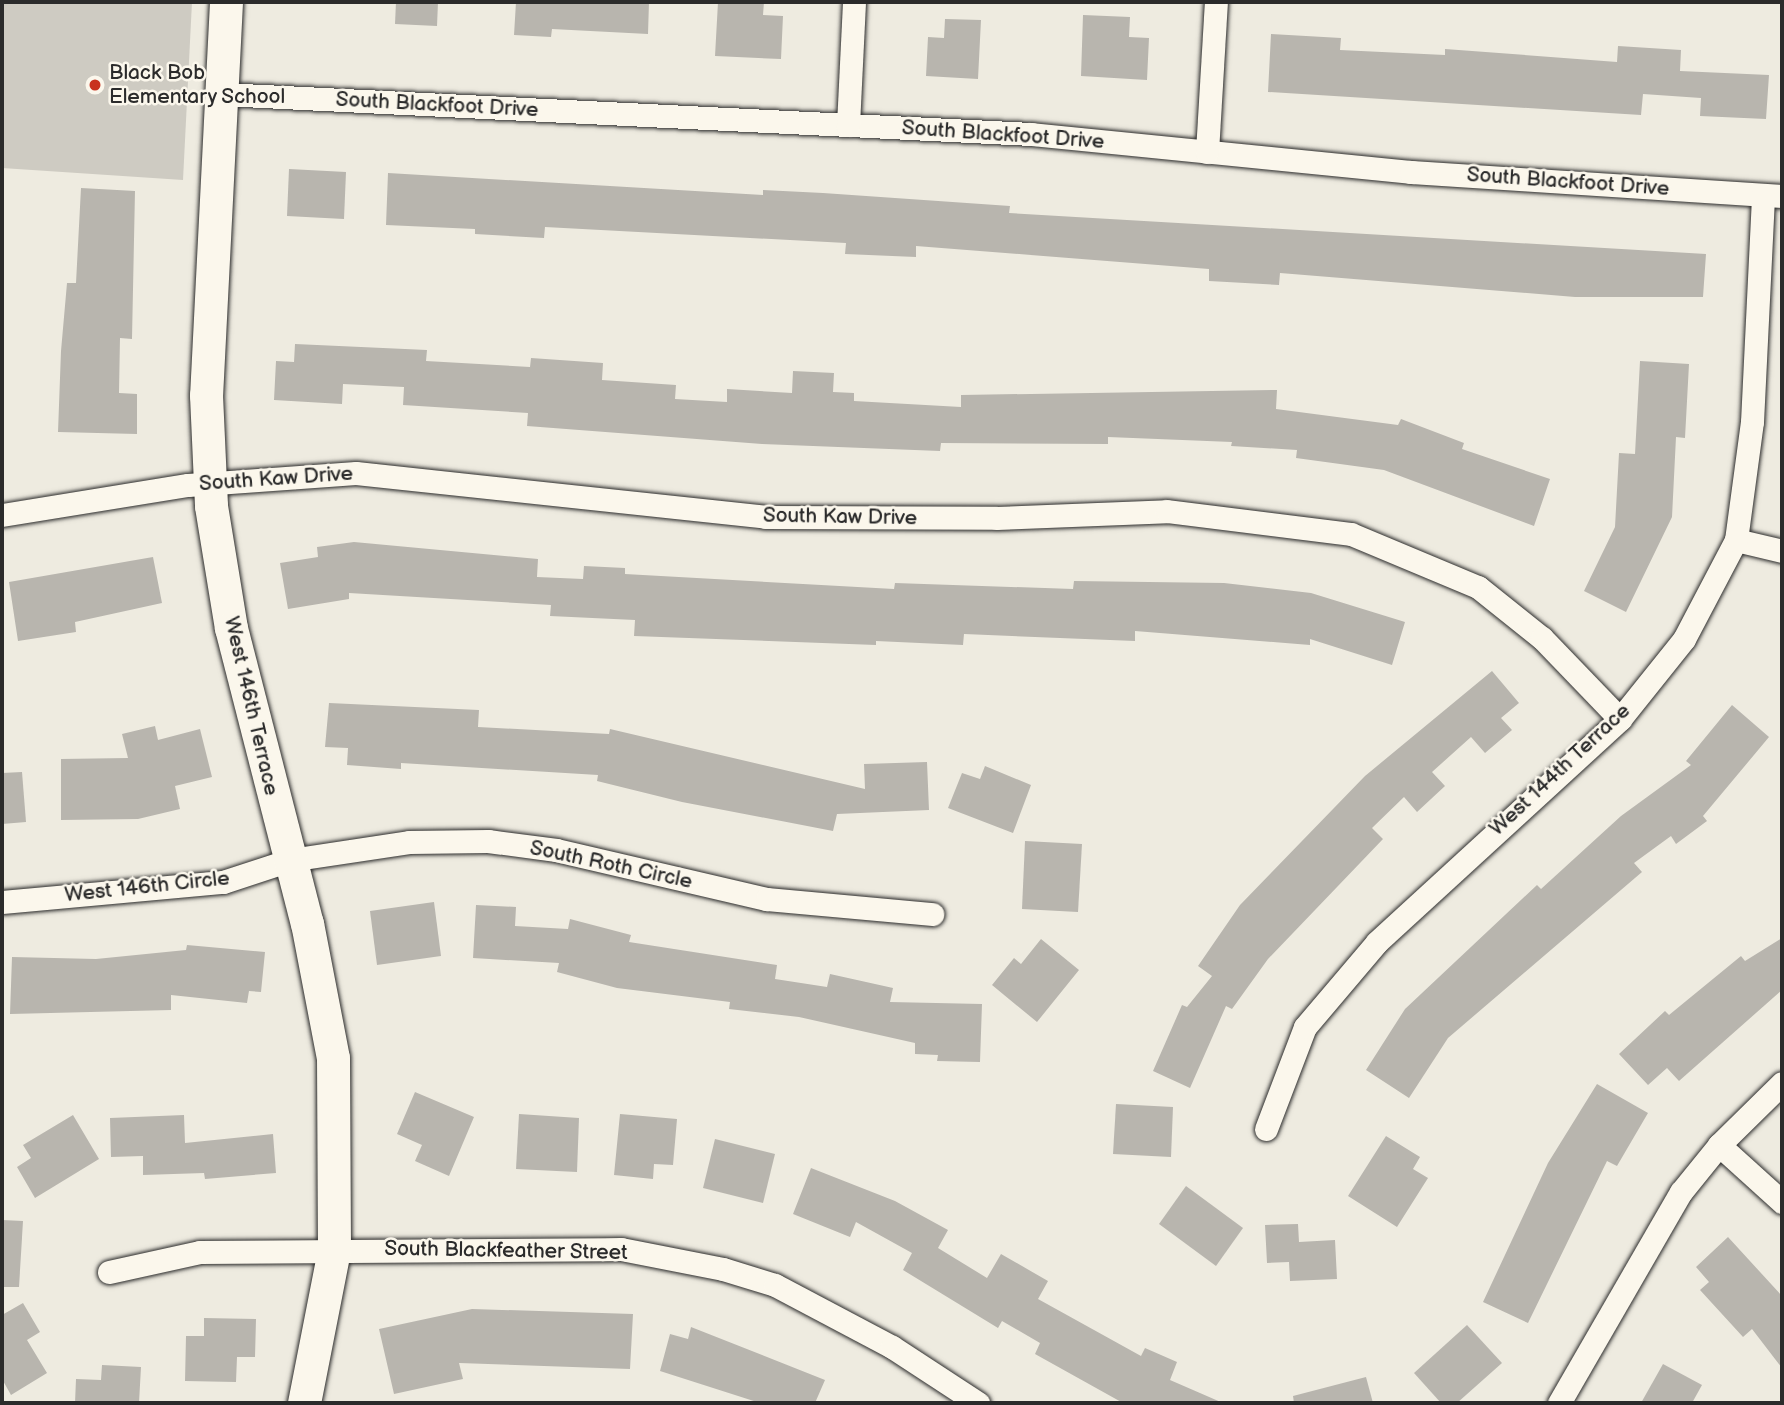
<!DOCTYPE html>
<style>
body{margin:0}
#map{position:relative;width:1784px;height:1405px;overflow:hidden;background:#eeebe0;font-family:"Balsamiq Sans",sans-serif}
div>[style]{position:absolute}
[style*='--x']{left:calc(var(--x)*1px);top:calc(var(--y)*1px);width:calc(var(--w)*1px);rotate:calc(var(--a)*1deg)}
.green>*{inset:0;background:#cecbc2}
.building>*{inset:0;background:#b8b5ae}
.roads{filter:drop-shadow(0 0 2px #2b2b2b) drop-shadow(0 0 2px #2b2b2b)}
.street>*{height:23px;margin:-11.5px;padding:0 11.5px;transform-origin:11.5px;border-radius:11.5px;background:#fbf7ec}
.secondary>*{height:33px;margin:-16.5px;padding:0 16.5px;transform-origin:16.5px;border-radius:16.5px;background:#fbf7ec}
.dots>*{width:19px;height:19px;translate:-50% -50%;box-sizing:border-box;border:4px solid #fbf7ec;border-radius:50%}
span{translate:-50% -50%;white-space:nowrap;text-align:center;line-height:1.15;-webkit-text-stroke:5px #fbf7ec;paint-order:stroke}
.poi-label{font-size:21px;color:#2b2b2b}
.left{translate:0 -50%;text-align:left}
.street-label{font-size:21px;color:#2b2b2b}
.frame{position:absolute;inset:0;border:4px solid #2b2b2b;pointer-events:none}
</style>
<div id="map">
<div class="green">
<i style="clip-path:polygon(2px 2px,192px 2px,183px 180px,2px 168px)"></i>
</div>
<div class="building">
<i style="clip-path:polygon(396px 2px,438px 2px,437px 26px,395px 24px)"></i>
<i style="clip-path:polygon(516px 2px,649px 2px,648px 34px,552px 29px,551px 37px,514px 35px)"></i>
<i style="clip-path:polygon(718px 2px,764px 2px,763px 15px,783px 16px,781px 59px,715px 56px)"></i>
<i style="clip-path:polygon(1083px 15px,1130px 17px,1129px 37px,1149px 38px,1147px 80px,1081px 76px)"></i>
<i style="clip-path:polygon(945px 19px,981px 20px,978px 79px,926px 76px,928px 37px,944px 38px)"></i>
<i style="clip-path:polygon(1271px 34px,1341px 38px,1340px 50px,1445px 55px,1445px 49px,1617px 62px,1618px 46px,1681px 50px,1680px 71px,1769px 75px,1766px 119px,1700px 116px,1701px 98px,1643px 94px,1641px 115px,1268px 92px)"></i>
<i style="clip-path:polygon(289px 169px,346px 172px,344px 219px,287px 216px)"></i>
<i style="clip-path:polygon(388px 173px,763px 195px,763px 190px,823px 193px,1010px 206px,1009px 213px,1706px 254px,1703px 297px,1575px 297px,1280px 273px,1279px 285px,1209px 281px,1209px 269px,916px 246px,916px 257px,845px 254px,846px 243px,545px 227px,544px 238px,475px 234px,475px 229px,386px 225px)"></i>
<i style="clip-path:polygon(81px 188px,135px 191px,132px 339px,120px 338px,119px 393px,137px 394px,137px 434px,58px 432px,61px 351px,67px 283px,76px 283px)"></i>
<i style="clip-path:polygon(295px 344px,427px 350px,426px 361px,530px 367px,531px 358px,603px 363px,602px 380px,676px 385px,675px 399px,727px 402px,727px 389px,792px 393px,793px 371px,834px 373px,833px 392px,854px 393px,854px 401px,961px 407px,961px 395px,1277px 390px,1276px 409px,1398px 425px,1401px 419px,1464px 443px,1462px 449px,1550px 479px,1534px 526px,1384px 470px,1296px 458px,1297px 450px,1231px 446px,1232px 442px,1108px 437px,1108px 444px,941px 443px,940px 451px,762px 444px,527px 426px,528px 413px,403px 405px,404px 387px,343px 384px,342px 404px,274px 400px,276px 361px,294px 362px)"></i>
<i style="clip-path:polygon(1640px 361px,1689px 364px,1685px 438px,1676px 437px,1672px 517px,1626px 612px,1584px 591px,1615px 527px,1619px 453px,1635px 454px)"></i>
<i style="clip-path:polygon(354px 542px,538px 559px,537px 577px,583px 579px,584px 566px,625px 568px,625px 574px,894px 589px,895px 583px,1073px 589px,1074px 581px,1224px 583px,1311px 593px,1405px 622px,1392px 665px,1310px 639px,1310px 645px,1135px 631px,1135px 641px,964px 634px,963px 645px,876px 641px,876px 645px,634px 636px,635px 620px,550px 616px,551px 605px,349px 593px,349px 599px,288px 609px,280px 563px,318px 557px,317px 547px)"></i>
<i style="clip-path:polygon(153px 557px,162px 603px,75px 622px,76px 632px,18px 641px,9px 582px)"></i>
<i style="clip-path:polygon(1492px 671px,1519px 703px,1501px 718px,1512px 730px,1485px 753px,1471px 737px,1432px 772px,1445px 786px,1417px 812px,1404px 797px,1372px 828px,1383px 839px,1268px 959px,1232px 1009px,1226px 1006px,1190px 1088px,1153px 1071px,1182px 1005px,1187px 1007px,1212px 976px,1198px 966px,1240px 905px,1365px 776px)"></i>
<i style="clip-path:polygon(329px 703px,479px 710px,478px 727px,609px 734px,610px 729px,865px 789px,864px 764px,927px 762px,929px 810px,837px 814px,833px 831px,682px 802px,597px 781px,598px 775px,401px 763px,401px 769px,347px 765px,348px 748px,325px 747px)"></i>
<i style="clip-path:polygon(1732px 705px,1769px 737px,1703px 816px,1707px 821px,1676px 844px,1671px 836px,1634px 863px,1642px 872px,1448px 1038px,1409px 1098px,1366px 1070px,1405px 1009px,1537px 885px,1541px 889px,1621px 816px,1691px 765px,1686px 761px)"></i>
<i style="clip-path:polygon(155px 726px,158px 740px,200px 729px,212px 777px,175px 786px,180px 809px,138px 819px,61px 820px,61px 759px,128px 758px,122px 734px)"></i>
<i style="clip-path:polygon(985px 766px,1031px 785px,1013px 833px,948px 808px,962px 773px,980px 779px)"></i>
<i style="clip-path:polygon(22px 772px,26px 822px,2px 824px,2px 773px)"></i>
<i style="clip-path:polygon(1025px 841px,1082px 844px,1078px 912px,1022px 909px)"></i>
<i style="clip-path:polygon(434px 902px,441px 956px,377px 965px,370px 911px)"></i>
<i style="clip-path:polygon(476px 905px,516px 907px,515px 926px,568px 929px,570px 919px,631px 935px,629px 942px,777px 965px,775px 979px,827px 987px,830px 974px,893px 988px,890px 1002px,982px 1004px,980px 1062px,937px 1061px,938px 1055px,915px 1054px,915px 1043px,799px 1017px,729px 1009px,730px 1002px,617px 988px,557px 972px,559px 963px,473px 958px)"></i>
<i style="clip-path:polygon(1782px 938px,1782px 990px,1679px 1081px,1667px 1068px,1648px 1085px,1619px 1054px,1665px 1011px,1669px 1015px,1741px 956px,1745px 961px)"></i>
<i style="clip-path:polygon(1041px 939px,1079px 970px,1037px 1022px,992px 985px,1014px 958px,1021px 964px)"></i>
<i style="clip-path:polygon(187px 945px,265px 952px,261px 992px,249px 991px,247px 1003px,171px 995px,171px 1010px,10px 1014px,12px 957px,96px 959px,186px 950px)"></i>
<i style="clip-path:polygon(1597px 1084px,1648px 1113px,1617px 1166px,1607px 1161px,1528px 1323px,1483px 1302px,1548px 1163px)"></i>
<i style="clip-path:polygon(415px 1092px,474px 1117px,449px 1176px,415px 1161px,422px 1145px,397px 1134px)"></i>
<i style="clip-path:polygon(1116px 1104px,1173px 1107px,1171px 1157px,1113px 1154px)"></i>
<i style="clip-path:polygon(519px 1114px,579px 1118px,577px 1172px,516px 1169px)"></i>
<i style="clip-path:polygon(620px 1114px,677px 1119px,673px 1165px,654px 1164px,653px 1179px,614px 1175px)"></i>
<i style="clip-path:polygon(73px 1115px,99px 1159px,35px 1198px,17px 1167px,31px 1158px,23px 1145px)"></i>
<i style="clip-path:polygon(184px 1115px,185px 1143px,273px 1134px,276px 1173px,205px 1179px,204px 1173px,143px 1175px,143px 1156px,111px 1157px,110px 1118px)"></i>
<i style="clip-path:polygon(1386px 1136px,1420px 1157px,1413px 1169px,1428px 1178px,1397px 1227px,1348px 1196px)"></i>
<i style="clip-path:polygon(715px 1139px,775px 1154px,763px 1203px,703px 1188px)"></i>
<i style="clip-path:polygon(811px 1168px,895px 1201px,948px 1230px,938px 1248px,987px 1278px,1001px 1254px,1048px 1281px,1038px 1299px,1141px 1356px,1145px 1348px,1177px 1362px,1170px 1380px,1223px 1403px,1123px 1403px,1035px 1354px,1040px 1343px,1002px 1321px,998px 1328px,903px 1270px,912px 1253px,856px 1222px,850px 1237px,793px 1214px)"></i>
<i style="clip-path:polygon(1186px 1186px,1243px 1228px,1216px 1266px,1159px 1224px)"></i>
<i style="clip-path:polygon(2px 1220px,23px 1221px,19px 1287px,2px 1287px)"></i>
<i style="clip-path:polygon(1298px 1224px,1299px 1242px,1335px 1240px,1337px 1279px,1290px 1281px,1289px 1262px,1267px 1263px,1265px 1225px)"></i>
<i style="clip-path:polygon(1728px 1237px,1782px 1296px,1782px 1368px,1752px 1329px,1743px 1337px,1700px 1290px,1709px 1282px,1696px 1267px)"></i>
<i style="clip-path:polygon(23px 1303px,40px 1332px,27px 1340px,47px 1373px,11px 1395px,2px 1379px,2px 1315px)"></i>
<i style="clip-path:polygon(472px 1309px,633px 1314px,630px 1369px,459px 1363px,463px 1379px,394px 1394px,379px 1329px)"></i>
<i style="clip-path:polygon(204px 1318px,256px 1319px,255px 1357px,237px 1357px,236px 1382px,185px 1381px,186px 1336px,204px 1336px)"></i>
<i style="clip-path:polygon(1467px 1325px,1502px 1363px,1457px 1403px,1441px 1403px,1414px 1373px)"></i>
<i style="clip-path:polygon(691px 1327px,825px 1380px,815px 1403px,760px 1403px,660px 1371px,670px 1334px,688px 1339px)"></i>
<i style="clip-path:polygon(1663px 1364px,1702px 1385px,1692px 1403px,1641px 1403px)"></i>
<i style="clip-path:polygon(102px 1365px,141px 1367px,139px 1403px,75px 1403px,76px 1379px,101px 1380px)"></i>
<i style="clip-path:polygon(1366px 1377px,1373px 1403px,1294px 1403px,1293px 1396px)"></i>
</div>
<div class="roads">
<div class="street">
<i style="--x:222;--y:94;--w:810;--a:2.83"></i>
<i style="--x:1031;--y:134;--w:382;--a:5.7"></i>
<i style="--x:1411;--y:172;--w:372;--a:3.7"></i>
<i style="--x:848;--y:125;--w:123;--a:-87.2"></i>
<i style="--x:1207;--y:152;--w:150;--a:-86.6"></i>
<i style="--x:2;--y:515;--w:188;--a:-9.2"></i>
<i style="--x:188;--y:485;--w:168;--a:-4.1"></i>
<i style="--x:356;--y:473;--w:411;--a:6.1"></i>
<i style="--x:765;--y:517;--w:231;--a:0.2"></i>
<i style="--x:996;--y:518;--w:171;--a:-2.3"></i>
<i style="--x:1167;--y:511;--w:185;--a:7.1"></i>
<i style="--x:1351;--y:534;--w:138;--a:22.7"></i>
<i style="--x:1478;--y:587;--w:82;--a:38.6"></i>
<i style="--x:1542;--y:638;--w:112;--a:46.1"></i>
<i style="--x:1736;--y:540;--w:47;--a:13.4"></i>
<i style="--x:2;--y:902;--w:222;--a:-5.2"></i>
<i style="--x:223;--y:882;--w:71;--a:-18.2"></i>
<i style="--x:290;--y:860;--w:120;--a:-8.6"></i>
<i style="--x:409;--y:842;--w:79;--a:-0.7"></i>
<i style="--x:488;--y:841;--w:69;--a:7.5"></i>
<i style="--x:556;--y:850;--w:217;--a:13.1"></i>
<i style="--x:767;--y:899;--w:166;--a:5.2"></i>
<i style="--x:1266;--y:1129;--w:109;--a:-69.1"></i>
<i style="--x:1305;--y:1027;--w:111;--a:-49.7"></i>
<i style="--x:1377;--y:942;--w:330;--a:-42.5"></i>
<i style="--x:1620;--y:719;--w:102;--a:-51.3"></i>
<i style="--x:1684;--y:639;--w:112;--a:-62.3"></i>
<i style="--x:1736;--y:540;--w:119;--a:-82.3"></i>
<i style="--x:1752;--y:422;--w:227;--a:-87.2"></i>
<i style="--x:1719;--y:1145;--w:85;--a:42.1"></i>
<i style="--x:109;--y:1272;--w:93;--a:-12.4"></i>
<i style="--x:200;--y:1252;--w:421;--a:-0.4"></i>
<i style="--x:621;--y:1249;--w:104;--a:11.1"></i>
<i style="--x:723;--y:1269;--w:54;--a:17.1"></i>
<i style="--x:775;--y:1285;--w:132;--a:27.9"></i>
<i style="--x:892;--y:1347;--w:103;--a:33.1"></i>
<i style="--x:1559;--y:1403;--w:244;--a:-60"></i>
<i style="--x:1681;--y:1192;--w:60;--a:-51"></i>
<i style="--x:1719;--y:1145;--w:88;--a:-44.5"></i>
</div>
<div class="secondary">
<i style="--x:226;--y:2;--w:394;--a:92.9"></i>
<i style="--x:206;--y:395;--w:111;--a:87.4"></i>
<i style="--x:211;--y:506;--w:124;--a:80.7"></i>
<i style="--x:231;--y:628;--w:305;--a:75.6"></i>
<i style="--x:307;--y:923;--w:137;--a:79.1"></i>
<i style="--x:333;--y:1058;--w:192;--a:89.7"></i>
<i style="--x:334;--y:1250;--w:156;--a:101.1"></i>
</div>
</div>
<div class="dots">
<i style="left:95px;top:85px;background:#c8321e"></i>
</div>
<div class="poi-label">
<span class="left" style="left:109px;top:85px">Black Bob<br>Elementary School</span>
</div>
<div class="street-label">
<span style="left:437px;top:105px;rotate:3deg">South Blackfoot Drive</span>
<span style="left:1003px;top:135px;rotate:4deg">South Blackfoot Drive</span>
<span style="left:1568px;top:182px;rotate:4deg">South Blackfoot Drive</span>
<span style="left:276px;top:479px;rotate:-4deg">South Kaw Drive</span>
<span style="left:840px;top:517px;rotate:1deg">South Kaw Drive</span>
<span style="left:251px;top:706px;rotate:77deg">West 146th Terrace</span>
<span style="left:1560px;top:770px;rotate:-43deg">West 144th Terrace</span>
<span style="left:611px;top:865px;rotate:12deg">South Roth Circle</span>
<span style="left:147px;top:887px;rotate:-6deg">West 146th Circle</span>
<span style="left:506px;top:1251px;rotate:1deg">South Blackfeather Street</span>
</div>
<div class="frame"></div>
</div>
